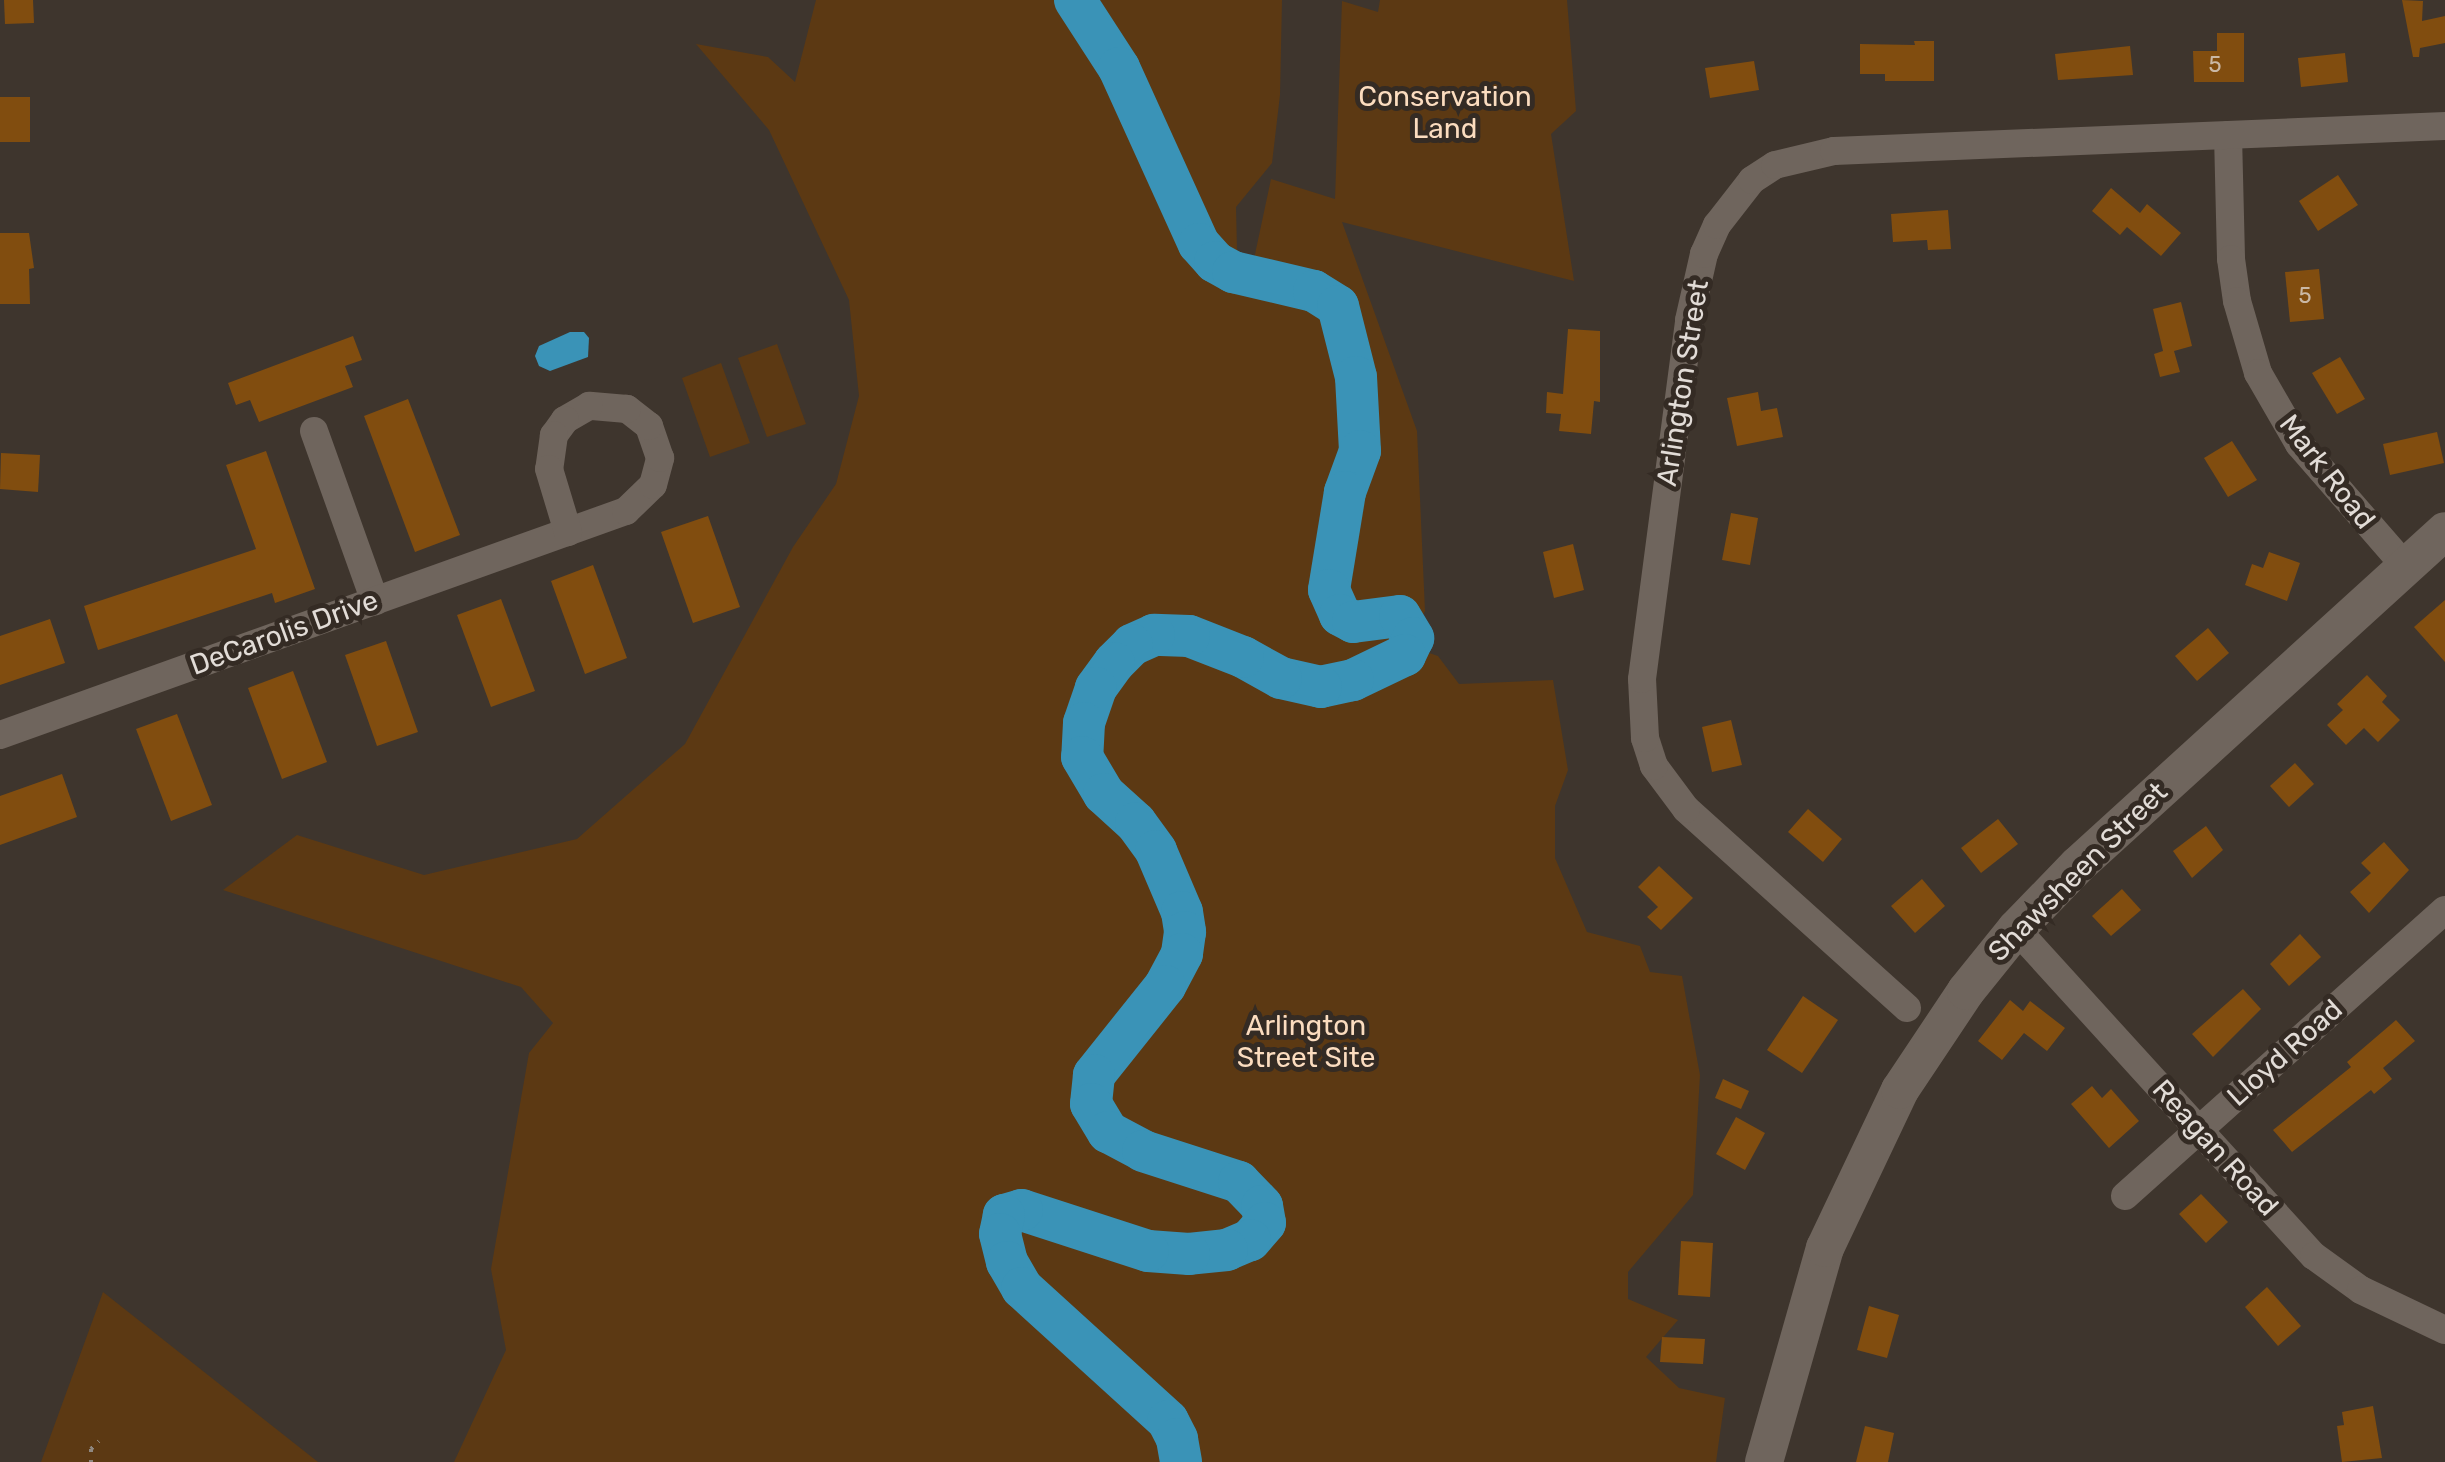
<!DOCTYPE html>
<style>
body{margin:0}
#map{position:relative;width:2445px;height:1462px;overflow:hidden;background:#3e352d;font-family:Rubik,sans-serif}
div>[style]{position:absolute}
[style*='--x']{left:calc(var(--x)*1px);top:calc(var(--y)*1px);width:calc(var(--w)*1px);rotate:calc(var(--a)*1deg)}
.green>*{inset:0;background:#5c3913}
.water>*{inset:0;background:#3a93b7}
.river>*{height:42px;margin:-21px;padding:0 21px;transform-origin:21px;border-radius:21px;background:#3a93b7}
.building>*{inset:0;background:#814d0f}
.path>*{height:4px;margin-top:-2px;transform-origin:0;background:repeating-linear-gradient(90deg,#8f8881 0 2.5px,transparent 0 10.5px)}
.street>*{height:28px;margin:-14px;padding:0 14px;transform-origin:14px;border-radius:14px;background:#6f655d}
.secondary>*{height:38px;margin:-19px;padding:0 19px;transform-origin:19px;border-radius:19px;background:#6f655d}
span{translate:-50% -50%;white-space:nowrap;text-align:center;line-height:1.15;-webkit-text-stroke:10px #342b24;paint-order:stroke}
.number-label{font-size:22px;color:#cab8a5}
.number-label span{-webkit-text-stroke-width:0}
.park-label{font-size:28px;color:#fbdcbf}
.street-label{font-size:28px;color:#e2dcd7}
</style>
<div id="map">
<div class="green">
<i style="clip-path:polygon(816px 0,1282px 0,1280px 95px,1272px 163px,1236px 207px,1237px 250px,1254px 259px,1271px 179px,1335px 199px,1342px 1px,1378px 12px,1380px 0,1567px 0,1576px 111px,1551px 134px,1574px 281px,1342px 222px,1417px 431px,1425px 611px,1409px 646px,1438px 656px,1459px 684px,1553px 680px,1568px 770px,1555px 806px,1555px 858px,1587px 932px,1640px 946px,1650px 972px,1682px 976px,1700px 1075px,1693px 1195px,1628px 1272px,1628px 1299px,1678px 1320px,1646px 1357px,1679px 1388px,1725px 1398px,1716px 1462px,454px 1462px,506px 1350px,491px 1269px,529px 1053px,553px 1023px,521px 987px,223px 890px,297px 835px,424px 875px,577px 839px,685px 744px,793px 547px,836px 484px,859px 396px,849px 300px,769px 130px,696px 44px,768px 57px,795px 82px)"></i>
<i style="clip-path:polygon(777px 344px,806px 424px,767px 437px,738px 358px)"></i>
<i style="clip-path:polygon(721px 363px,750px 443px,710px 457px,682px 378px)"></i>
<i style="clip-path:polygon(103px 1292px,318px 1462px,41px 1462px)"></i>
</div>
<div class="water">
<i style="clip-path:polygon(570px 332px,584px 332px,589px 338px,588px 357px,550px 371px,539px 366px,535px 356px,539px 346px)"></i>
</div>
<div class="river">
<i style="--x:1075;--y:0;--w:81;--a:57.1"></i>
<i style="--x:1119;--y:68;--w:193;--a:65.6"></i>
<i style="--x:1199;--y:244;--w:24;--a:48"></i>
<i style="--x:1215;--y:262;--w:21;--a:29"></i>
<i style="--x:1233;--y:272;--w:83;--a:13.2"></i>
<i style="--x:1314;--y:291;--w:28;--a:32"></i>
<i style="--x:1338;--y:306;--w:73;--a:75.8"></i>
<i style="--x:1356;--y:377;--w:74;--a:86.9"></i>
<i style="--x:1360;--y:451;--w:44;--a:110.1"></i>
<i style="--x:1345;--y:492;--w:99;--a:99.3"></i>
<i style="--x:1329;--y:590;--w:27;--a:66"></i>
<i style="--x:1340;--y:615;--w:15;--a:28"></i>
<i style="--x:1353;--y:622;--w:47;--a:-7.3"></i>
<i style="--x:1400;--y:616;--w:26;--a:59"></i>
<i style="--x:1413;--y:638;--w:19;--a:115"></i>
<i style="--x:1405;--y:655;--w:58;--a:154.3"></i>
<i style="--x:1353;--y:680;--w:33;--a:168"></i>
<i style="--x:1321;--y:687;--w:41;--a:-167.3"></i>
<i style="--x:1281;--y:678;--w:43;--a:-151.1"></i>
<i style="--x:1243;--y:657;--w:58;--a:-158.7"></i>
<i style="--x:1189;--y:636;--w:35;--a:-178"></i>
<i style="--x:1154;--y:635;--w:24;--a:156"></i>
<i style="--x:1132;--y:645;--w:25;--a:135"></i>
<i style="--x:1114;--y:663;--w:31;--a:126"></i>
<i style="--x:1096;--y:688;--w:37;--a:109"></i>
<i style="--x:1084;--y:723;--w:34;--a:93"></i>
<i style="--x:1082;--y:757;--w:43;--a:59.3"></i>
<i style="--x:1104;--y:794;--w:43;--a:42.2"></i>
<i style="--x:1136;--y:823;--w:34;--a:54"></i>
<i style="--x:1156;--y:851;--w:66;--a:66.9"></i>
<i style="--x:1182;--y:912;--w:20;--a:81"></i>
<i style="--x:1185;--y:932;--w:22;--a:98"></i>
<i style="--x:1182;--y:954;--w:36;--a:118"></i>
<i style="--x:1165;--y:986;--w:114;--a:128.6"></i>
<i style="--x:1094;--y:1075;--w:29;--a:96"></i>
<i style="--x:1091;--y:1104;--w:33;--a:59"></i>
<i style="--x:1108;--y:1132;--w:40;--a:28"></i>
<i style="--x:1143;--y:1151;--w:101;--a:17.9"></i>
<i style="--x:1239;--y:1182;--w:33;--a:46"></i>
<i style="--x:1262;--y:1206;--w:17;--a:80"></i>
<i style="--x:1265;--y:1223;--w:23;--a:131"></i>
<i style="--x:1250;--y:1240;--w:25;--a:157"></i>
<i style="--x:1227;--y:1250;--w:38;--a:174"></i>
<i style="--x:1189;--y:1254;--w:41;--a:-175.8"></i>
<i style="--x:1148;--y:1251;--w:133;--a:-162"></i>
<i style="--x:1022;--y:1210;--w:19;--a:164"></i>
<i style="--x:1004;--y:1215;--w:19;--a:102"></i>
<i style="--x:1000;--y:1234;--w:29;--a:76"></i>
<i style="--x:1007;--y:1262;--w:30;--a:60"></i>
<i style="--x:1022;--y:1288;--w:197;--a:42.3"></i>
<i style="--x:1168;--y:1421;--w:20;--a:63"></i>
<i style="--x:1177;--y:1439;--w:23;--a:80"></i>
</div>
<div class="building">
<i style="clip-path:polygon(4px 0,33px 0,34px 23px,5px 24px)"></i>
<i style="clip-path:polygon(2402px 0,2423px 1px,2422px 21px,2445px 16px,2445px 43px,2420px 48px,2419px 57px,2413px 57px)"></i>
<i style="clip-path:polygon(2217px 33px,2244px 33px,2244px 82px,2194px 82px,2193px 51px,2217px 51px)"></i>
<i style="clip-path:polygon(1914px 41px,1934px 41px,1934px 81px,1885px 81px,1885px 74px,1860px 74px,1860px 44px,1915px 45px)"></i>
<i style="clip-path:polygon(2130px 46px,2133px 75px,2058px 80px,2055px 54px)"></i>
<i style="clip-path:polygon(2345px 53px,2348px 82px,2301px 87px,2298px 58px)"></i>
<i style="clip-path:polygon(1754px 61px,1759px 90px,1710px 98px,1705px 68px)"></i>
<i style="clip-path:polygon(0 97px,30px 97px,30px 142px,0 142px)"></i>
<i style="clip-path:polygon(2338px 175px,2358px 205px,2318px 231px,2299px 201px)"></i>
<i style="clip-path:polygon(2111px 188px,2140px 213px,2147px 204px,2181px 233px,2161px 256px,2127px 227px,2120px 235px,2092px 211px)"></i>
<i style="clip-path:polygon(1948px 210px,1951px 249px,1928px 250px,1927px 240px,1893px 242px,1891px 214px)"></i>
<i style="clip-path:polygon(0 233px,29px 233px,34px 268px,29px 269px,30px 304px,0 304px)"></i>
<i style="clip-path:polygon(2319px 269px,2324px 319px,2290px 322px,2285px 272px)"></i>
<i style="clip-path:polygon(2181px 302px,2192px 346px,2174px 351px,2180px 372px,2160px 377px,2154px 354px,2163px 351px,2153px 309px)"></i>
<i style="clip-path:polygon(1568px 329px,1600px 331px,1600px 402px,1594px 401px,1591px 434px,1559px 431px,1561px 414px,1546px 413px,1547px 392px,1563px 394px)"></i>
<i style="clip-path:polygon(353px 336px,362px 360px,345px 366px,353px 387px,259px 422px,250px 400px,236px 405px,228px 383px)"></i>
<i style="clip-path:polygon(2340px 357px,2365px 399px,2337px 414px,2312px 373px)"></i>
<i style="clip-path:polygon(1758px 392px,1761px 411px,1777px 408px,1783px 437px,1737px 446px,1727px 398px)"></i>
<i style="clip-path:polygon(408px 399px,460px 535px,415px 552px,364px 416px)"></i>
<i style="clip-path:polygon(2437px 432px,2444px 463px,2390px 475px,2383px 444px)"></i>
<i style="clip-path:polygon(2232px 441px,2257px 480px,2228px 497px,2204px 458px)"></i>
<i style="clip-path:polygon(266px 451px,315px 589px,275px 603px,272px 593px,98px 650px,84px 606px,256px 549px,226px 465px)"></i>
<i style="clip-path:polygon(1px 453px,40px 455px,38px 492px,0 489px)"></i>
<i style="clip-path:polygon(1731px 513px,1758px 518px,1750px 565px,1722px 560px)"></i>
<i style="clip-path:polygon(708px 516px,740px 607px,693px 623px,661px 532px)"></i>
<i style="clip-path:polygon(1573px 544px,1584px 590px,1554px 598px,1543px 552px)"></i>
<i style="clip-path:polygon(2269px 552px,2300px 563px,2287px 601px,2245px 585px,2252px 564px,2263px 568px)"></i>
<i style="clip-path:polygon(593px 565px,627px 658px,585px 674px,551px 581px)"></i>
<i style="clip-path:polygon(501px 599px,535px 691px,491px 707px,457px 615px)"></i>
<i style="clip-path:polygon(2445px 600px,2445px 662px,2414px 627px)"></i>
<i style="clip-path:polygon(50px 619px,65px 663px,0 685px,0 636px)"></i>
<i style="clip-path:polygon(2208px 628px,2229px 653px,2197px 681px,2175px 656px)"></i>
<i style="clip-path:polygon(386px 641px,418px 732px,377px 746px,345px 655px)"></i>
<i style="clip-path:polygon(293px 671px,327px 762px,282px 779px,248px 688px)"></i>
<i style="clip-path:polygon(2367px 675px,2387px 696px,2382px 702px,2400px 720px,2378px 742px,2364px 728px,2346px 745px,2327px 725px,2343px 710px,2337px 704px)"></i>
<i style="clip-path:polygon(177px 714px,212px 805px,171px 821px,136px 729px)"></i>
<i style="clip-path:polygon(1731px 720px,1742px 765px,1712px 772px,1702px 727px)"></i>
<i style="clip-path:polygon(2295px 763px,2314px 784px,2289px 807px,2270px 786px)"></i>
<i style="clip-path:polygon(62px 774px,77px 817px,0 845px,0 796px)"></i>
<i style="clip-path:polygon(1808px 809px,1842px 839px,1823px 862px,1788px 832px)"></i>
<i style="clip-path:polygon(1998px 819px,2018px 844px,1981px 873px,1961px 848px)"></i>
<i style="clip-path:polygon(2206px 826px,2223px 850px,2192px 878px,2173px 851px)"></i>
<i style="clip-path:polygon(2384px 842px,2409px 870px,2369px 913px,2350px 892px,2371px 873px,2361px 863px)"></i>
<i style="clip-path:polygon(1659px 866px,1693px 898px,1661px 930px,1647px 917px,1658px 907px,1638px 887px)"></i>
<i style="clip-path:polygon(1922px 879px,1945px 906px,1915px 933px,1891px 906px)"></i>
<i style="clip-path:polygon(2122px 889px,2141px 910px,2111px 936px,2092px 916px)"></i>
<i style="clip-path:polygon(2300px 934px,2321px 957px,2289px 986px,2270px 964px)"></i>
<i style="clip-path:polygon(2243px 989px,2261px 1009px,2213px 1057px,2192px 1034px)"></i>
<i style="clip-path:polygon(1803px 996px,1838px 1020px,1802px 1073px,1767px 1050px)"></i>
<i style="clip-path:polygon(2010px 1000px,2023px 1011px,2030px 1001px,2065px 1028px,2047px 1051px,2024px 1033px,2002px 1060px,1978px 1041px)"></i>
<i style="clip-path:polygon(2396px 1020px,2415px 1041px,2383px 1068px,2392px 1079px,2374px 1094px,2371px 1090px,2292px 1152px,2273px 1130px,2351px 1067px,2347px 1062px)"></i>
<i style="clip-path:polygon(1723px 1079px,1749px 1091px,1741px 1109px,1715px 1098px)"></i>
<i style="clip-path:polygon(2092px 1086px,2102px 1098px,2111px 1089px,2139px 1121px,2109px 1148px,2071px 1104px)"></i>
<i style="clip-path:polygon(1736px 1117px,1765px 1133px,1745px 1170px,1716px 1154px)"></i>
<i style="clip-path:polygon(2201px 1194px,2228px 1222px,2206px 1243px,2179px 1214px)"></i>
<i style="clip-path:polygon(1681px 1241px,1713px 1243px,1710px 1297px,1678px 1295px)"></i>
<i style="clip-path:polygon(2267px 1287px,2301px 1326px,2278px 1346px,2245px 1307px)"></i>
<i style="clip-path:polygon(1869px 1306px,1899px 1315px,1887px 1358px,1857px 1350px)"></i>
<i style="clip-path:polygon(1662px 1337px,1705px 1339px,1703px 1364px,1660px 1362px)"></i>
<i style="clip-path:polygon(2373px 1406px,2382px 1458px,2342px 1462px,2337px 1426px,2344px 1425px,2342px 1412px)"></i>
<i style="clip-path:polygon(1865px 1426px,1894px 1433px,1888px 1462px,1856px 1462px)"></i>
</div>
<div class="path">
<i style="--x:91;--y:1462;--w:13;--a:-90"></i>
<i style="--x:91;--y:1449;--w:11;--a:-45"></i>
</div>
<div class="street">
<i style="--x:2228;--y:135;--w:124;--a:88.6"></i>
<i style="--x:2231;--y:259;--w:42;--a:81.9"></i>
<i style="--x:2237;--y:301;--w:75;--a:73.7"></i>
<i style="--x:2258;--y:373;--w:82;--a:60"></i>
<i style="--x:2299;--y:444;--w:163;--a:49"></i>
<i style="--x:314;--y:431;--w:181;--a:70.3"></i>
<i style="--x:0;--y:735;--w:665;--a:-19.69"></i>
<i style="--x:626;--y:511;--w:37;--a:-44"></i>
<i style="--x:653;--y:485;--w:28;--a:-75"></i>
<i style="--x:660;--y:458;--w:34;--a:-109"></i>
<i style="--x:649;--y:426;--w:28;--a:-142"></i>
<i style="--x:627;--y:409;--w:38;--a:-175"></i>
<i style="--x:589;--y:406;--w:28;--a:150"></i>
<i style="--x:565;--y:420;--w:19;--a:126"></i>
<i style="--x:554;--y:435;--w:34;--a:98"></i>
<i style="--x:549;--y:469;--w:66;--a:73.2"></i>
<i style="--x:2016;--y:929;--w:442;--a:47.7"></i>
<i style="--x:2314;--y:1256;--w:58;--a:35.9"></i>
<i style="--x:2361;--y:1290;--w:93;--a:25.5"></i>
<i style="--x:1907;--y:1008;--w:297;--a:-138"></i>
<i style="--x:1686;--y:809;--w:54;--a:-126.7"></i>
<i style="--x:1654;--y:766;--w:29;--a:-108"></i>
<i style="--x:1645;--y:738;--w:59;--a:-92.9"></i>
<i style="--x:1642;--y:679;--w:362;--a:-82.5"></i>
<i style="--x:1689;--y:320;--w:68;--a:-77.2"></i>
<i style="--x:1704;--y:254;--w:32;--a:-66"></i>
<i style="--x:1717;--y:225;--w:57;--a:-52.1"></i>
<i style="--x:1752;--y:180;--w:27;--a:-33"></i>
<i style="--x:1775;--y:165;--w:61;--a:-13.3"></i>
<i style="--x:1834;--y:151;--w:612;--a:-2.34"></i>
<i style="--x:2125;--y:1196;--w:429;--a:-41.8"></i>
</div>
<div class="secondary">
<i style="--x:1764;--y:1462;--w:223;--a:-74.1"></i>
<i style="--x:1825;--y:1248;--w:175;--a:-64.6"></i>
<i style="--x:1900;--y:1090;--w:119;--a:-56.3"></i>
<i style="--x:1966;--y:991;--w:80;--a:-51.1"></i>
<i style="--x:2016;--y:929;--w:89;--a:-45.9"></i>
<i style="--x:2078;--y:865;--w:496;--a:-42.3"></i>
</div>
<div class="number-label">
<span style="left:2215px;top:65px">5</span>
<span style="left:2305px;top:296px">5</span>
</div>
<div class="park-label">
<span style="left:1445px;top:113px">Conservation<br>Land</span>
<span style="left:1306px;top:1042px">Arlington<br>Street Site</span>
</div>
<div class="street-label">
<span style="left:1683px;top:383px;rotate:-81deg">Arlington Street</span>
<span style="left:2327px;top:472px;rotate:52deg">Mark Road</span>
<span style="left:284px;top:633px;rotate:-20deg">DeCarolis Drive</span>
<span style="left:2078px;top:872px;rotate:-45deg">Shawsheen Street</span>
<span style="left:2285px;top:1053px;rotate:-42deg">Lloyd Road</span>
<span style="left:2215px;top:1148px;rotate:48deg">Reagan Road</span>
</div>
</div>
